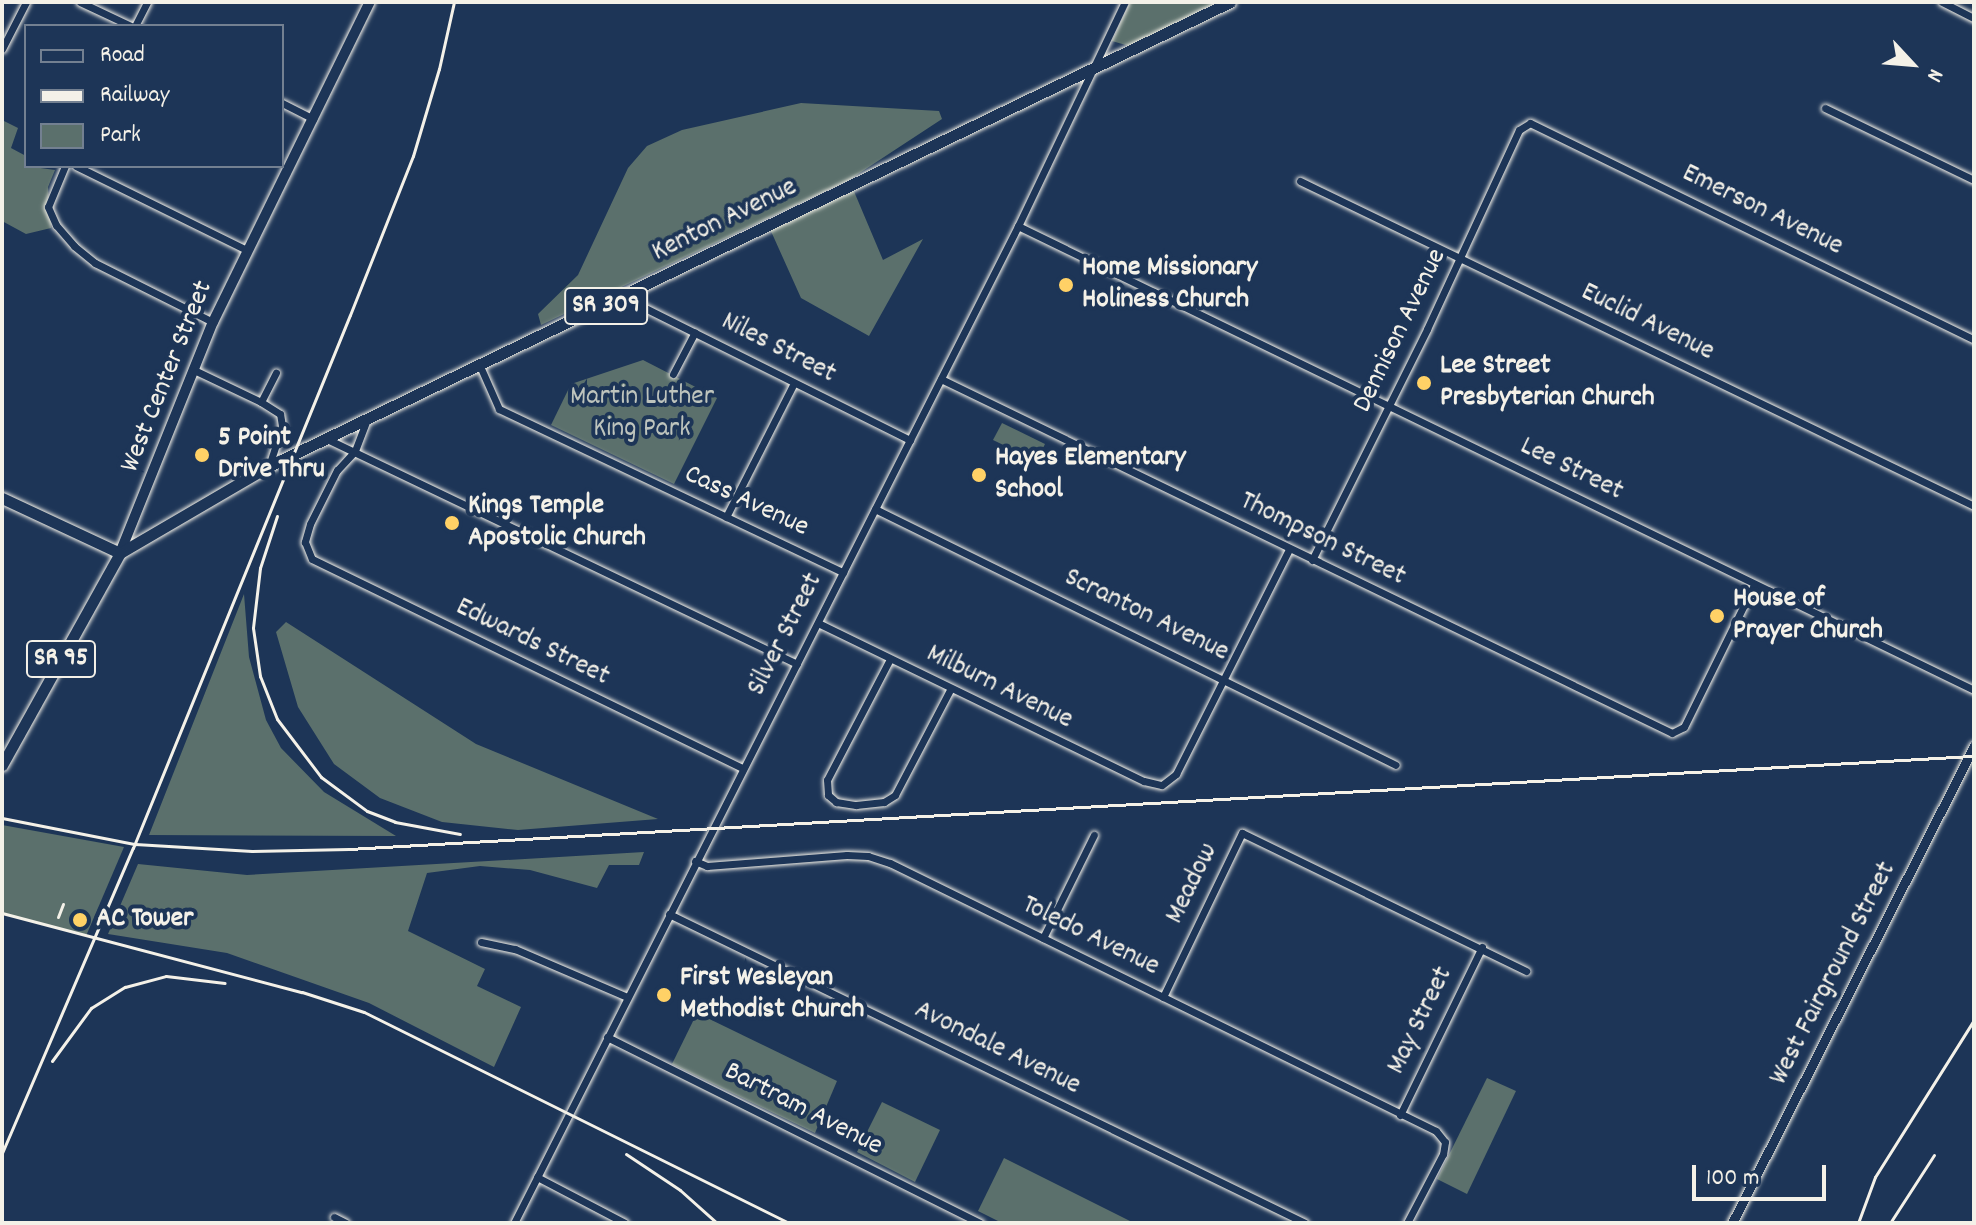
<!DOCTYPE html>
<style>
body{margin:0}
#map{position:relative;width:1976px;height:1225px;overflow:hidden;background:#1d3557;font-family:Dekko,sans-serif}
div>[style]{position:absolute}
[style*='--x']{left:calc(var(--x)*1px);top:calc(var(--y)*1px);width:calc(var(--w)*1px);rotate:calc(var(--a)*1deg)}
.green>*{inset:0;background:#5b706c}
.roads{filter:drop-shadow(0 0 2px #f4f1e8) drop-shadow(0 0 2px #f4f1e8)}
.minor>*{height:7px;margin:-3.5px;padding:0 3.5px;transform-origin:3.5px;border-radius:3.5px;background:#1d3557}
.tertiary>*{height:9px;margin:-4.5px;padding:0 4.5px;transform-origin:4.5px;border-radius:4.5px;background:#1d3557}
.secondary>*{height:10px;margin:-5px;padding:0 5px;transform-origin:5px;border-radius:5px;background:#1d3557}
.primary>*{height:11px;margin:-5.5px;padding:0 5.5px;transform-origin:5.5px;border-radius:5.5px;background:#1d3557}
.rail>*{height:3px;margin:-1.5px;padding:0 1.5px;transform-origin:1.5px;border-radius:1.5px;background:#f4f1e8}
.dots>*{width:22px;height:22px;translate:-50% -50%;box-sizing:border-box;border:4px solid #1d3557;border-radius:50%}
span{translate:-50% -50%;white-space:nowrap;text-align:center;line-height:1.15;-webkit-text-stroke:8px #1d3557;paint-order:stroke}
.shield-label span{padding:2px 6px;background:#1d3557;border:2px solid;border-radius:6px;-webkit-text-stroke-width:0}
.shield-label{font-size:26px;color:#f4f1e8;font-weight:700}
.street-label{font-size:28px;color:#f4f1e8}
.poi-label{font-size:28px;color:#f4f1e8;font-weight:700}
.left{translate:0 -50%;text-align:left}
.park-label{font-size:28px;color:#bec4bd}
.frame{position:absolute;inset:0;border:4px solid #f4f1e8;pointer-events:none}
.legend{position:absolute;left:24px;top:24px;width:260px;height:144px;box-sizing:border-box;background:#1d3557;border:2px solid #738091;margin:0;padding:10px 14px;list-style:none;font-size:24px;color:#f4f1e8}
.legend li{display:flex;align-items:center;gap:16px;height:40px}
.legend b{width:40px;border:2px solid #738091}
.north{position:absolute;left:1872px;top:24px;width:80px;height:80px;-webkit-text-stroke:6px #1d3557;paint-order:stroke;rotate:116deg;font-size:22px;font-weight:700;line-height:32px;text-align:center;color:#f4f1e8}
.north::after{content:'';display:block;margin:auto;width:28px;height:36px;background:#f4f1e8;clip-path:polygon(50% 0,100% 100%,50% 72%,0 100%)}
.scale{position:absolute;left:1692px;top:1165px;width:134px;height:36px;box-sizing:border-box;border:4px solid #f4f1e8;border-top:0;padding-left:10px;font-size:24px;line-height:28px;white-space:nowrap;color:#f4f1e8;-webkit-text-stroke:6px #1d3557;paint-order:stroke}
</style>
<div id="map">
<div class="green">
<i style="clip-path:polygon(1130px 2px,1218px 2px,1129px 46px,1112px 41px)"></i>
<i style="clip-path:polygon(801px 103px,939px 111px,942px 119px,849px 180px,541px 325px,538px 314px,578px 275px,628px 168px,647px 146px,682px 130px)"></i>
<i style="clip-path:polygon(2px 120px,18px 128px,11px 148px,26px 156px,26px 166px,55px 170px,48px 187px,51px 228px,26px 234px,2px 221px)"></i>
<i style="clip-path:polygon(853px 189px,883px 260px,923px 239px,869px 336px,801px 298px,770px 229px)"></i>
<i style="clip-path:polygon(643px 360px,717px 398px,674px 484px,551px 425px,571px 384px)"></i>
<i style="clip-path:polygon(1002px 423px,1045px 444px,1037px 461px,993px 440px)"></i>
<i style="clip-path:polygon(244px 594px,249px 657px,266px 720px,281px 748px,324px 792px,396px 836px,149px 835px)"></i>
<i style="clip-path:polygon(286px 622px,476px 744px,658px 819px,518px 830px,442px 822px,380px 798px,334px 764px,298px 707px,276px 632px)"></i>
<i style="clip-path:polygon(2px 825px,124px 847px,86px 936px,2px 913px)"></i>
<i style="clip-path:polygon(644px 852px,639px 865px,609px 865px,597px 888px,530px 870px,480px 866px,427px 873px,408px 931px,485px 969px,477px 986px,521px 1007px,494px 1067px,369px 1003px,227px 953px,108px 934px,138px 864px,247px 875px)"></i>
<i style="clip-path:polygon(697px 1013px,837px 1081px,815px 1133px,672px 1064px)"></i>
<i style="clip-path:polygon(1487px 1078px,1516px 1091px,1467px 1194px,1437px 1179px)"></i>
<i style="clip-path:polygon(882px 1102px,940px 1130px,915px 1182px,857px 1152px)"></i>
<i style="clip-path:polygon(1004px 1158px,1134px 1223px,1002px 1223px,978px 1211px)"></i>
</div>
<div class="roads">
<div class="minor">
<i style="--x:80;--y:2;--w:56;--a:25.2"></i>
<i style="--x:1942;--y:2;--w:36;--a:27"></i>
<i style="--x:135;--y:26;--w:27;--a:-63"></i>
<i style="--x:2;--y:49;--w:53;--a:-62.9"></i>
<i style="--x:282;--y:103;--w:35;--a:27"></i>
<i style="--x:1825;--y:108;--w:165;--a:25.8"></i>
<i style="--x:65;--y:166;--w:44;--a:112.5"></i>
<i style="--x:48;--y:207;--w:20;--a:66"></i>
<i style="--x:56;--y:225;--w:28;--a:49"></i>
<i style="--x:74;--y:246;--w:27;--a:39"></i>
<i style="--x:95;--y:263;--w:132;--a:26.6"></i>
<i style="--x:76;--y:166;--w:191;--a:26.2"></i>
<i style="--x:1300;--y:181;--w:748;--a:25.74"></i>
<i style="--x:1018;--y:226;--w:1063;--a:25.89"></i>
<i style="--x:629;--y:295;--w:14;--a:45"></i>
<i style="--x:639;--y:305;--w:303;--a:26.5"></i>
<i style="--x:480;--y:366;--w:47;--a:66.2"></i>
<i style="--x:499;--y:409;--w:381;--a:25.4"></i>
<i style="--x:194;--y:370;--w:74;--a:25.5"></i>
<i style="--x:673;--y:374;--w:47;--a:-62.4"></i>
<i style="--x:941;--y:379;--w:812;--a:25.84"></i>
<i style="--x:1672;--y:733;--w:13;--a:-27"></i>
<i style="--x:1684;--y:727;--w:158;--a:-63.8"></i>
<i style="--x:366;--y:422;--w:31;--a:111"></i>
<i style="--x:355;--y:451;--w:26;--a:133"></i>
<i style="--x:337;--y:470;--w:60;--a:116.6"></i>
<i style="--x:310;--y:524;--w:19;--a:106"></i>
<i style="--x:305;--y:542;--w:18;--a:68"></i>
<i style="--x:312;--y:559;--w:478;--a:25.9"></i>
<i style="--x:327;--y:439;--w:521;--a:25.58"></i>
<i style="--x:269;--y:466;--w:42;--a:-72"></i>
<i style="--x:282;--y:426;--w:12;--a:-99"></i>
<i style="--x:280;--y:414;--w:22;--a:-148"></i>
<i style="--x:261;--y:402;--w:33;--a:-63"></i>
<i style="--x:875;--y:509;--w:580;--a:26.17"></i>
<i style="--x:726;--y:517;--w:150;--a:-63.1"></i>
<i style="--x:1312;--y:560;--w:258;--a:-63.5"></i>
<i style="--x:1427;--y:329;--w:219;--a:-65.2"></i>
<i style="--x:1519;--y:130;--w:13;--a:-32"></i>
<i style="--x:1530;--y:123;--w:494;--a:26"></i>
<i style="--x:818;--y:623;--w:362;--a:25.9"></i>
<i style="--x:1144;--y:781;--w:18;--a:13"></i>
<i style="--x:1162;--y:785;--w:18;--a:-38"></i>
<i style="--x:1176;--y:774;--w:252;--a:-63.3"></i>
<i style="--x:890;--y:659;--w:136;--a:117.5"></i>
<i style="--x:827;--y:780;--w:15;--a:86"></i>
<i style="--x:828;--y:795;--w:11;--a:41"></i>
<i style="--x:836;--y:802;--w:20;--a:9"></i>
<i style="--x:856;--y:805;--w:28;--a:-6"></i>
<i style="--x:884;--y:802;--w:13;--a:-32"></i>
<i style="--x:895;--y:795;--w:119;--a:-62.4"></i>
<i style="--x:695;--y:861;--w:13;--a:23"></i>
<i style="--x:707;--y:866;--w:140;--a:-4.5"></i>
<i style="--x:847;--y:855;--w:21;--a:3"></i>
<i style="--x:868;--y:856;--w:23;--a:18"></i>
<i style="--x:890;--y:863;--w:608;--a:26.14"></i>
<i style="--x:1436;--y:1131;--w:14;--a:51"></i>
<i style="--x:1445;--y:1142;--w:12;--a:99"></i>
<i style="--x:1443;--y:1154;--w:78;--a:117.6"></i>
<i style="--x:669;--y:914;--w:707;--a:25.91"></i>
<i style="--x:1043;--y:938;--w:115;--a:-63.7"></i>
<i style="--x:481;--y:942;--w:35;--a:12"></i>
<i style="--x:515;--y:949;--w:122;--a:23.2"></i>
<i style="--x:1163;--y:997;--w:182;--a:-64.3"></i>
<i style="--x:1242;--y:833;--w:316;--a:25.9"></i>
<i style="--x:607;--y:1037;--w:417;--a:26.5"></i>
<i style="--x:1400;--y:1115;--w:187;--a:-64"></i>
<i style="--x:537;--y:1177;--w:99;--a:27.6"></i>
<i style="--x:334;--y:1217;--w:13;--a:27"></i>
<i style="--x:514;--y:1223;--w:1117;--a:-63.18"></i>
<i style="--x:1018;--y:226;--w:248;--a:-64.5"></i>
</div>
<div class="tertiary">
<i style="--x:1732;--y:1223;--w:535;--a:-63.1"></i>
</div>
<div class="secondary">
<i style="--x:120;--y:553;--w:249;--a:-68.1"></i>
<i style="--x:213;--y:322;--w:356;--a:-63.9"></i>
</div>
<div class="primary">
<i style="--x:2;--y:498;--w:130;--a:25"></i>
<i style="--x:120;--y:553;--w:173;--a:-30.3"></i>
<i style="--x:269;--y:466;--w:1067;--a:-25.77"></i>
<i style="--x:2;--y:765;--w:243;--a:-60.9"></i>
</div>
</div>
<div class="rail">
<i style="--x:277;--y:516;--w:55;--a:108.1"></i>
<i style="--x:260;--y:568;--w:60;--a:96.7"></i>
<i style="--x:253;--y:628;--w:49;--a:81.7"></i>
<i style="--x:260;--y:676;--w:46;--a:68.4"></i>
<i style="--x:277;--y:719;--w:73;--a:52.8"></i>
<i style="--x:321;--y:777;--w:57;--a:36.5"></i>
<i style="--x:367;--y:811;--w:30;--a:21"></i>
<i style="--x:395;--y:822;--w:66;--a:10.5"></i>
<i style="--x:2;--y:818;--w:136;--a:11.1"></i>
<i style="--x:135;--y:844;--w:117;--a:3.4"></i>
<i style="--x:252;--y:851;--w:97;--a:-1.2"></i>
<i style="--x:349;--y:849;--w:1628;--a:-3.28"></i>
<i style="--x:2;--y:913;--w:310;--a:14.8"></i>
<i style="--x:302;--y:992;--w:65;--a:17.9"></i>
<i style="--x:364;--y:1012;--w:474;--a:26.4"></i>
<i style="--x:58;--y:917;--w:14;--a:-69"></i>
<i style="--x:52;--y:1061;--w:66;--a:-53.7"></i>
<i style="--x:91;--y:1008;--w:40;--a:-32"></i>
<i style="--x:125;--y:987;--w:42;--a:-15"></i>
<i style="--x:166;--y:976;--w:59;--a:6.8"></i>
<i style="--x:2;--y:1153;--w:332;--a:-66.8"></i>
<i style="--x:133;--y:848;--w:575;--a:-67.85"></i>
<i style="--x:350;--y:315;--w:171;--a:-68.4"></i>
<i style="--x:413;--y:156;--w:91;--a:-73.4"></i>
<i style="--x:439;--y:69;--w:69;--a:-77.4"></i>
<i style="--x:626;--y:1154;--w:65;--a:33.7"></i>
<i style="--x:680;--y:1190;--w:50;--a:41.7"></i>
<i style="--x:1858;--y:1223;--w:49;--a:-69.7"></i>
<i style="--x:1875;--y:1177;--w:186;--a:-57.8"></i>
<i style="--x:1890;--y:1223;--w:81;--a:-57.1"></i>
</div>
<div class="dots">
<i style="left:1066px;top:285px;background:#ffd166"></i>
<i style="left:1424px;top:383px;background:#ffd166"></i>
<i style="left:202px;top:455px;background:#ffd166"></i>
<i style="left:979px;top:475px;background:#ffd166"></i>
<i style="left:452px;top:523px;background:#ffd166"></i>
<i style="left:1717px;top:616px;background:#ffd166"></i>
<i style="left:80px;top:920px;background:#ffd166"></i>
<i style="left:664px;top:995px;background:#ffd166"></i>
</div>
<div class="shield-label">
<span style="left:606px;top:306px">SR 309</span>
<span style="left:61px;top:659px">SR 95</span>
</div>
<div class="street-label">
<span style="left:1762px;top:211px;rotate:26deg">Emerson Avenue</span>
<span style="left:725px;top:221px;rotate:-26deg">Kenton Avenue</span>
<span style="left:1647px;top:323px;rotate:26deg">Euclid Avenue</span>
<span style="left:1401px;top:331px;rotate:-64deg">Dennison Avenue</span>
<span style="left:778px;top:349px;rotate:27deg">Niles Street</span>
<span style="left:168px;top:377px;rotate:-68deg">West Center Street</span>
<span style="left:1571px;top:470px;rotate:26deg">Lee Street</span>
<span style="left:746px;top:502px;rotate:25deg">Cass Avenue</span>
<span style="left:1322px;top:540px;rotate:26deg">Thompson Street</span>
<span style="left:1146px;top:616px;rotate:26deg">Scranton Avenue</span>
<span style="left:786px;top:635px;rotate:-63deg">Silver Street</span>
<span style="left:532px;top:643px;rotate:26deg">Edwards Street</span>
<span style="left:999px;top:688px;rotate:26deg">Milburn Avenue</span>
<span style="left:1193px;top:884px;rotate:-64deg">Meadow</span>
<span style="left:1090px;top:937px;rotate:26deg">Toledo Avenue</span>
<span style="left:1834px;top:974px;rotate:-63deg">West Fairground Street</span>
<span style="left:1421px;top:1021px;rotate:-64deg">May Street</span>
<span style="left:997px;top:1049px;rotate:26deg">Avondale Avenue</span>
<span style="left:803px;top:1110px;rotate:27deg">Bartram Avenue</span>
</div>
<div class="poi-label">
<span class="left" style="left:1082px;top:285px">Home Missionary<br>Holiness Church</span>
<span class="left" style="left:1440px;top:383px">Lee Street<br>Presbyterian Church</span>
<span class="left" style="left:218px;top:455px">5 Point<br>Drive Thru</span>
<span class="left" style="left:995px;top:475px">Hayes Elementary<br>School</span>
<span class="left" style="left:468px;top:523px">Kings Temple<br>Apostolic Church</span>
<span class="left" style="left:1733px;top:616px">House of<br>Prayer Church</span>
<span class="left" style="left:96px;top:920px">AC Tower</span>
<span class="left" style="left:680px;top:995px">First Wesleyan<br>Methodist Church</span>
</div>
<div class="park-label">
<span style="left:642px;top:414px">Martin Luther<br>King Park</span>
</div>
<div class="frame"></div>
<ul class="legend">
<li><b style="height:10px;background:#1d3557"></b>Road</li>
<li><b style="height:10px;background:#f4f1e8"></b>Railway</li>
<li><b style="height:22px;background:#5b706c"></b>Park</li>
</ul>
<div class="north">N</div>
<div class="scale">100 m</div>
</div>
